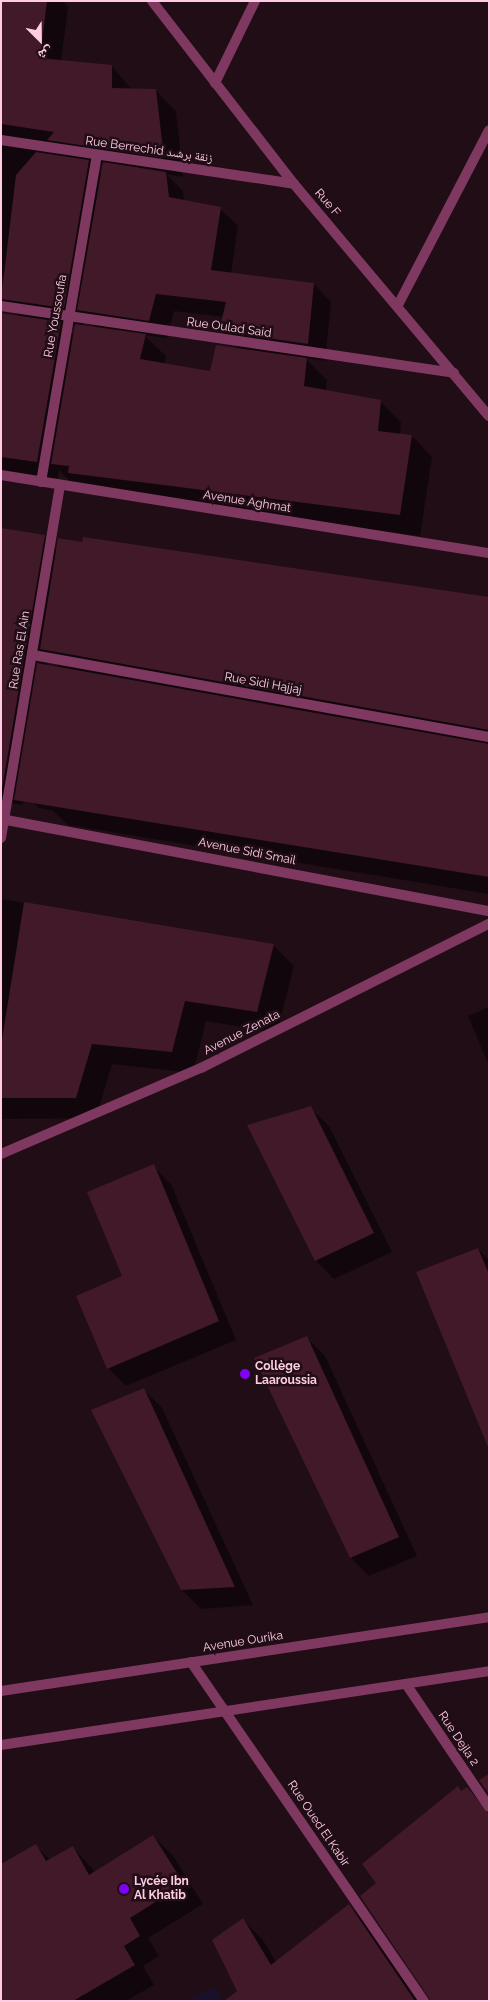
<!DOCTYPE html>
<meta charset="utf-8">
<style>
body{margin:0}
#map{position:relative;width:490px;height:2002px;overflow:hidden;background:#200d15;font-family:Raleway,"Noto Naskh Arabic",sans-serif}
div>[style]{position:absolute}
[style*='--x']{left:calc(var(--x)*1px);top:calc(var(--y)*1px);width:calc(var(--w)*1px);rotate:calc(var(--a)*1deg)}
.green>*{inset:0;background:#1a102a}
.shadow>*{inset:0;background:#0007}
.building>*{inset:0;background:#411928}
.minor>*{height:10px;margin:-5px;padding:0 5px;transform-origin:5px;border-radius:5px;background:#7f385f}
.tertiary>*{height:10px;margin:-5px;padding:0 5px;transform-origin:5px;border-radius:5px;background:#7f385f}
.dots>*{width:14px;height:14px;translate:-50% -50%;box-sizing:border-box;border:2px solid #200d15;border-radius:50%}
span{translate:-50% -50%;white-space:nowrap;text-align:center;line-height:1.15;-webkit-text-stroke:5px #200d15;paint-order:stroke}
.street-label{font-size:12px;color:#ffcce4}
.poi-label{font-size:12px;color:#ffcce4;font-weight:700}
.left{translate:0 -50%;text-align:left}
.frame{position:absolute;inset:0;border:2px solid #ffcce4;pointer-events:none}
.north{position:absolute;left:15px;top:15px;width:50px;height:50px;-webkit-text-stroke:4px #200d15;paint-order:stroke;rotate:157deg;font-size:14px;font-weight:700;line-height:20px;text-align:center;color:#ffcce4}
.north::after{content:'';display:block;margin:auto;width:18px;height:22px;background:#ffcce4;clip-path:polygon(50% 0,100% 100%,50% 72%,0 100%)}
</style>
<div id="map">
<div class="green">
<i style="clip-path:polygon(215px 1986px,222px 2001px,188px 2001px)"></i>
</div>
<div class="shadow">
<i style="clip-path:polygon(evenodd,1px 1px,62px 1px,68px 7px,61px 62px,112px 66px,132px 90px,156px 91px,176px 111px,183px 177px,166px 174px,183px 191px,184px 201px,220px 209px,238px 226px,231px 274px,314px 284px,331px 302px,325px 361px,305px 358px,327px 380px,326px 392px,380px 401px,401px 422px,400px 435px,412px 436px,432px 457px,420px 536px,91px 493px,73px 484px,59px 470px,57px 481px,1px 473px,1px 314px,19px 316px,1px 299px,4px 278px,1px 278px,1px 1px,90px 163px,104px 165px,102px 175px,90px 163px,1px 1px,174px 311px,224px 317px,221px 331px,239px 349px,211px 372px,164px 364px,166px 356px,144px 335px,167px 338px,174px 311px,1px 1px,85px 316px,97px 328px,83px 326px,85px 316px,1px 1px,62px 325px,76px 326px,74px 336px,62px 325px)"></i>
<i style="clip-path:polygon(evenodd,1px 529px,44px 536px,57px 550px,489px 599px,489px 894px,68px 825px,53px 811px,39px 808px,25px 795px,23px 805px,1px 802px,1px 529px,48px 656px,60px 668px,47px 666px,48px 656px)"></i>
<i style="clip-path:polygon(1px 899px,273px 945px,294px 966px,277px 1033px,206px 1021px,193px 1073px,112px 1064px,96px 1118px,1px 1119px)"></i>
<i style="clip-path:polygon(489px 1007px,489px 1065px,468px 1016px)"></i>
<i style="clip-path:polygon(310px 1108px,329px 1126px,392px 1252px,334px 1279px,316px 1261px)"></i>
<i style="clip-path:polygon(153px 1166px,171px 1184px,236px 1340px,126px 1386px,108px 1368px,123px 1277px)"></i>
<i style="clip-path:polygon(478px 1249px,489px 1260px,489px 1446px,418px 1273px)"></i>
<i style="clip-path:polygon(306px 1337px,325px 1356px,417px 1556px,369px 1576px,351px 1558px)"></i>
<i style="clip-path:polygon(143px 1389px,162px 1408px,253px 1605px,201px 1609px,182px 1590px)"></i>
<i style="clip-path:polygon(153px 1836px,173px 1856px,203px 1904px,148px 1938px,159px 1956px,143px 1966px,154px 1985px,126px 2001px,1px 2001px,36px 1846px,50px 1860px,73px 1847px,95px 1872px)"></i>
<i style="clip-path:polygon(349px 1906px,369px 1926px,421px 2001px,243px 2001px,243px 1920px,263px 1940px,276px 1962px)"></i>
</div>
<div class="building">
<i style="clip-path:polygon(1px 1px,47px 1px,40px 58px,112px 65px,112px 88px,156px 89px,164px 158px,47px 140px,54px 132px,1px 124px)"></i>
<i style="clip-path:polygon(36px 152px,89px 160px,64px 308px,1px 299px,16px 175px)"></i>
<i style="clip-path:polygon(103px 162px,166px 172px,169px 197px,221px 207px,211px 270px,314px 283px,308px 344px,219px 331px,226px 302px,156px 294px,149px 321px,77px 310px)"></i>
<i style="clip-path:polygon(1px 313px,61px 322px,37px 462px,1px 457px)"></i>
<i style="clip-path:polygon(75px 324px,146px 334px,140px 359px,210px 371px,216px 345px,307px 358px,304px 386px,381px 400px,378px 431px,412px 435px,400px 515px,68px 473px,69px 466px,51px 464px)"></i>
<i style="clip-path:polygon(1px 528px,45px 535px,1px 795px)"></i>
<i style="clip-path:polygon(83px 537px,489px 597px,489px 730px,40px 649px,58px 538px,82px 542px)"></i>
<i style="clip-path:polygon(37px 663px,489px 744px,489px 877px,14px 800px)"></i>
<i style="clip-path:polygon(24px 902px,274px 944px,257px 1012px,185px 1001px,172px 1052px,92px 1044px,76px 1098px,1px 1098px,1px 1046px)"></i>
<i style="clip-path:polygon(311px 1106px,374px 1233px,315px 1261px,247px 1125px)"></i>
<i style="clip-path:polygon(154px 1164px,219px 1321px,107px 1369px,76px 1296px,122px 1276px,87px 1192px)"></i>
<i style="clip-path:polygon(478px 1248px,489px 1274px,488px 1447px,416px 1272px)"></i>
<i style="clip-path:polygon(307px 1336px,399px 1537px,350px 1558px,254px 1358px)"></i>
<i style="clip-path:polygon(144px 1388px,235px 1587px,181px 1590px,91px 1410px)"></i>
<i style="clip-path:polygon(489px 1774px,489px 1794px,479px 1780px)"></i>
<i style="clip-path:polygon(458px 1786px,461px 1791px,467px 1787px,489px 1814px,489px 2001px,431px 2001px,360px 1896px,376px 1883px,362px 1864px)"></i>
<i style="clip-path:polygon(153px 1835px,184px 1884px,130px 1918px,140px 1936px,124px 1946px,135px 1965px,73px 2001px,1px 2001px,1px 1864px,36px 1844px,46px 1861px,73px 1846px,89px 1875px)"></i>
<i style="clip-path:polygon(349px 1904px,415px 2001px,224px 2001px,237px 1991px,212px 1940px,243px 1918px,271px 1965px)"></i>
</div>
<div class="minor">
<i style="--x:152;--y:1;--w:232;--a:52.2"></i>
<i style="--x:294;--y:184;--w:303;--a:50"></i>
<i style="--x:215;--y:83;--w:91;--a:-64"></i>
<i style="--x:1;--y:140;--w:296;--a:8.5"></i>
<i style="--x:398;--y:305;--w:197;--a:-62.5"></i>
<i style="--x:1;--y:306;--w:458;--a:8.4"></i>
<i style="--x:1;--y:475;--w:494;--a:9.1"></i>
<i style="--x:41;--y:482;--w:332;--a:-80.3"></i>
<i style="--x:33;--y:655;--w:463;--a:10.2"></i>
<i style="--x:1;--y:819;--w:497;--a:10.7"></i>
<i style="--x:1;--y:838;--w:358;--a:-80.5"></i>
<i style="--x:1;--y:1154;--w:218;--a:-23.3"></i>
<i style="--x:201;--y:1068;--w:322;--a:-26.6"></i>
<i style="--x:191;--y:1662;--w:411;--a:55.5"></i>
<i style="--x:406;--y:1684;--w:148;--a:56"></i>
</div>
<div class="tertiary">
<i style="--x:1;--y:1691;--w:494;--a:-8.6"></i>
<i style="--x:1;--y:1745;--w:494;--a:-8.6"></i>
</div>
<div class="dots">
<i style="left:245px;top:1374px;background:#7f02f5"></i>
<i style="left:124px;top:1889px;background:#7f02f5"></i>
</div>
<div class="street-label">
<span style="left:149px;top:150px;rotate:8deg">Rue Berrechid زنقة برشىد</span>
<span style="left:327px;top:203px;rotate:49deg">Rue F</span>
<span style="left:56px;top:316px;rotate:-80deg">Rue Youssoufia</span>
<span style="left:229px;top:328px;rotate:8deg">Rue Oulad Said</span>
<span style="left:247px;top:502px;rotate:9deg">Avenue Aghmat</span>
<span style="left:20px;top:650px;rotate:-81deg">Rue Ras El Ain</span>
<span style="left:263px;top:684px;rotate:10deg">Rue Sidi Hajjaj</span>
<span style="left:247px;top:852px;rotate:11deg">Avenue Sidi Smail</span>
<span style="left:242px;top:1033px;rotate:-27deg">Avenue Zenata</span>
<span style="left:243px;top:1642px;rotate:-9deg">Avenue Ourika</span>
<span style="left:458px;top:1739px;rotate:56deg">Rue Dejla 2</span>
<span style="left:318px;top:1824px;rotate:56deg">Rue Oued El Kabir</span>
</div>
<div class="poi-label">
<span class="left" style="left:255px;top:1374px">Collège<br>Laaroussia</span>
<span class="left" style="left:134px;top:1889px">Lycée Ibn<br>Al Khatib</span>
</div>
<div class="frame"></div>
<div class="north">ش</div>
</div>
